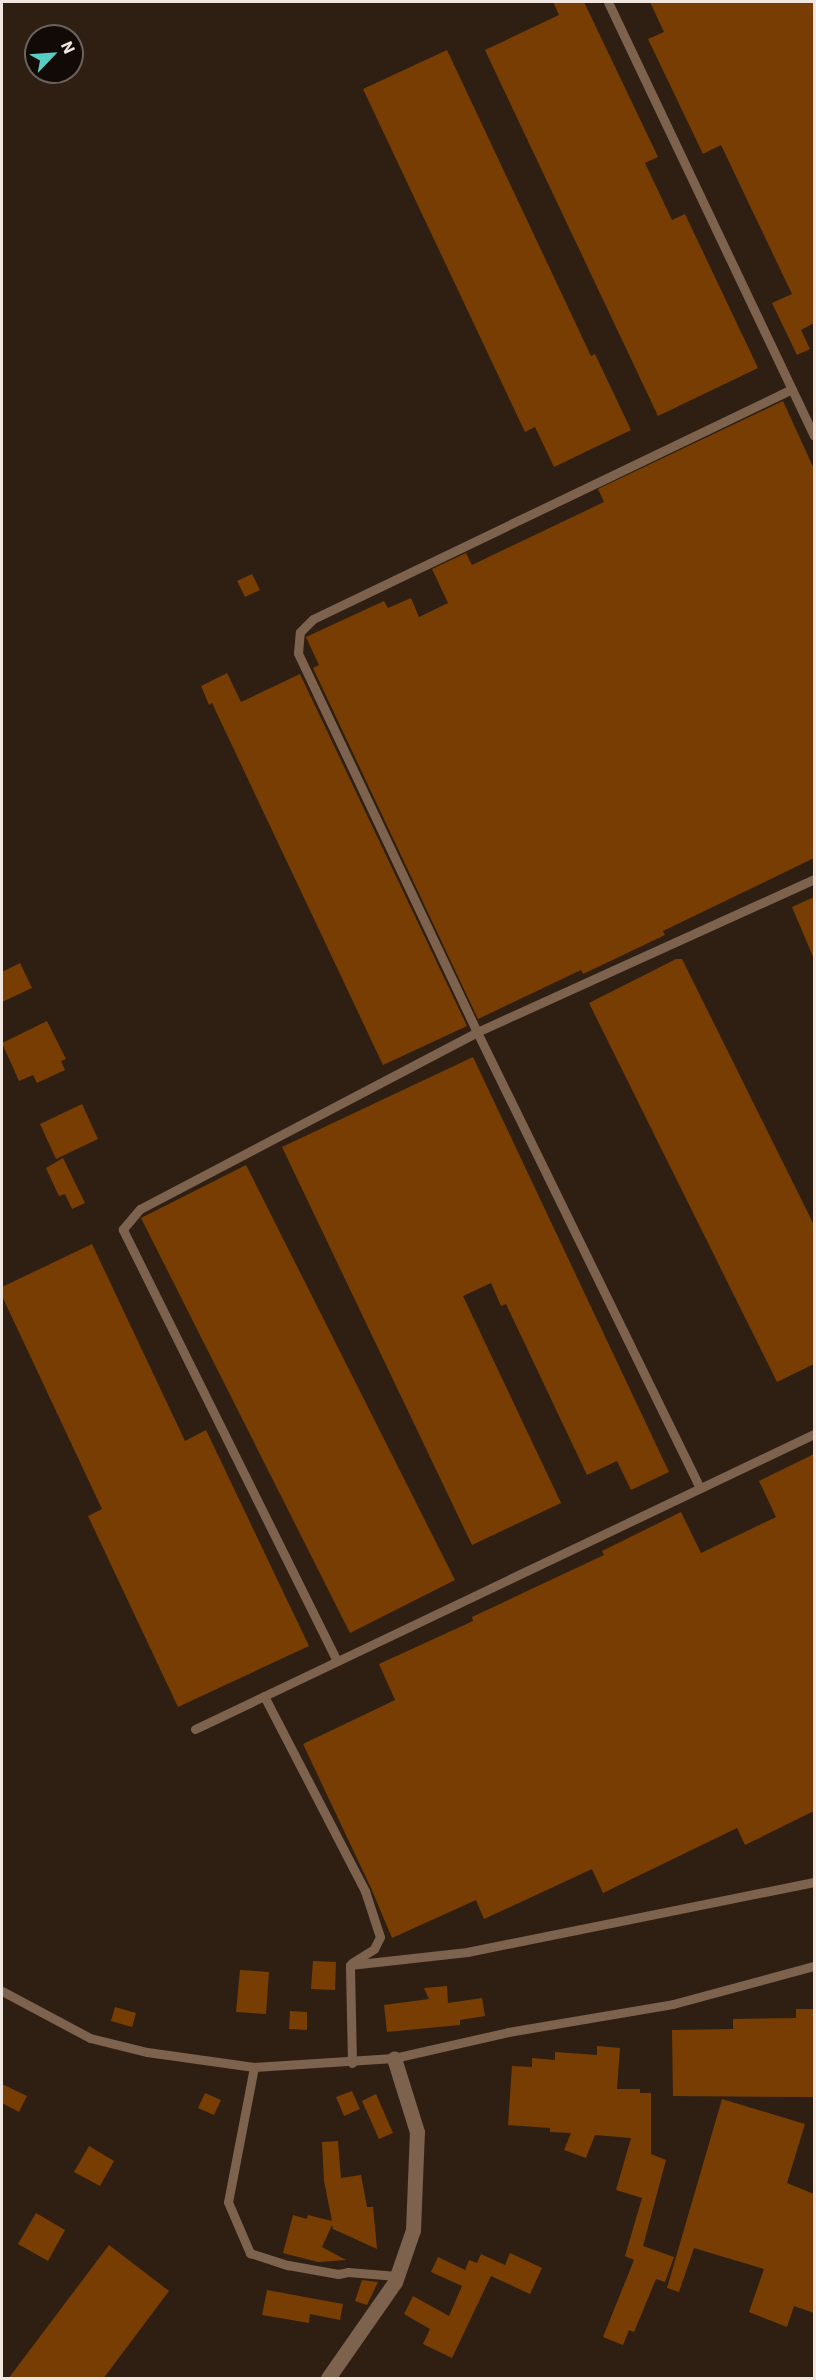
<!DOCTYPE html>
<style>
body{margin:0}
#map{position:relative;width:816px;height:2380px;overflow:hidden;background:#2f1f13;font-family:"IBM Plex Sans",sans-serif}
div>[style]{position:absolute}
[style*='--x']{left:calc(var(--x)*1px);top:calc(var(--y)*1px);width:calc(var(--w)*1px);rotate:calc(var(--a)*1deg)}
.building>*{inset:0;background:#783d03}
.lane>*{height:9px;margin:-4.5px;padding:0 4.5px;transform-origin:4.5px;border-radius:4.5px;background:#7d624e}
.street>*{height:15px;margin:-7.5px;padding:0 7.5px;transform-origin:7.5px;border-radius:7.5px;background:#7d624e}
span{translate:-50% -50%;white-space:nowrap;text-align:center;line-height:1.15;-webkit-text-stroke:4.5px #120a06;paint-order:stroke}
.frame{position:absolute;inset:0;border:3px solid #f2e7e0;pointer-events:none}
.north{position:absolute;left:24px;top:24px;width:60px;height:60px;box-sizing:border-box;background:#120a06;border:2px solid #6c625d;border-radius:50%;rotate:65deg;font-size:16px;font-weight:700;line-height:24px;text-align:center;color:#f2e7e0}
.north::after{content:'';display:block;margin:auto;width:21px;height:27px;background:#56cec3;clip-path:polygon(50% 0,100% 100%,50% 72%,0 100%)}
</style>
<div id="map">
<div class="building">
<i style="clip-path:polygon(553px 2px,584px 2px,658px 157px,645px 163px,672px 220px,685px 214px,758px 368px,658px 416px,485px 50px,559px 15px)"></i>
<i style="clip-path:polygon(650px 2px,814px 2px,814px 323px,801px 330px,810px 349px,797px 355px,772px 303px,792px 294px,721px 145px,703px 154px,648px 39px,664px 32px)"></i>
<i style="clip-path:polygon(447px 50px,591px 356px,595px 354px,631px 430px,554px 467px,535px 427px,525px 432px,363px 89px)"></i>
<i style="clip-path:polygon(783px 401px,814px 469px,814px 858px,663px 931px,665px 935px,583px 974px,581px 970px,478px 1019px,313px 668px,319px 665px,306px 637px,384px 601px,388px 608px,411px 598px,419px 617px,448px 603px,432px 569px,466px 553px,472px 565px,604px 502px,598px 489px)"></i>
<i style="clip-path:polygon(252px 574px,260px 590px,245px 597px,237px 581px)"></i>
<i style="clip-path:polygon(227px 673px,241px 702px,300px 674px,467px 1026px,383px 1065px,212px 703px,209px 705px,201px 686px)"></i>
<i style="clip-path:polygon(814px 897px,814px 959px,792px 907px)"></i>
<i style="clip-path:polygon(676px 959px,682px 959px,814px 1225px,814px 1364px,777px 1382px,589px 1003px)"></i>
<i style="clip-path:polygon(20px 963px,32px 988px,2px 1002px,2px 972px)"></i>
<i style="clip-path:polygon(47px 1021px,66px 1059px,61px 1061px,65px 1070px,37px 1083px,33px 1075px,19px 1081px,2px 1043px)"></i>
<i style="clip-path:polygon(473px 1057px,669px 1472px,631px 1490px,617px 1461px,587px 1475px,506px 1304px,501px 1306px,491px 1283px,463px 1296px,561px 1503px,472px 1545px,282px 1147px)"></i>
<i style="clip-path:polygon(82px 1104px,98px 1139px,56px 1159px,40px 1124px)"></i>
<i style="clip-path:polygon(63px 1158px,85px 1203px,72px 1209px,65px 1194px,59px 1196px,46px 1168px)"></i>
<i style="clip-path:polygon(246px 1165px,455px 1580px,350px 1633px,141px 1218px)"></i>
<i style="clip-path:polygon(92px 1244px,185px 1441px,206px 1430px,309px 1646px,178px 1707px,88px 1516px,102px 1509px,2px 1296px,2px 1287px)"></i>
<i style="clip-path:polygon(814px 1454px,814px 1811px,745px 1845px,737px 1828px,603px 1893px,592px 1869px,484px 1919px,476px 1900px,392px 1938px,371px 1888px,303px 1744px,395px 1700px,379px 1664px,473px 1621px,472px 1617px,604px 1555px,602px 1551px,681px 1512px,701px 1553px,776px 1517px,759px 1481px)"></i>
<i style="clip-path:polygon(313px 1961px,336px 1962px,335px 1990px,311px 1989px)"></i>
<i style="clip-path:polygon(240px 1970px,269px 1972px,266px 2014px,236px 2012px)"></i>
<i style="clip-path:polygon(447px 1986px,448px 2003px,482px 1998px,485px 2016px,460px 2020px,460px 2025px,387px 2032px,384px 2005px,429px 1999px,424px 1988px)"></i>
<i style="clip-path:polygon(115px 2007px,136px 2013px,132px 2027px,111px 2021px)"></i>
<i style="clip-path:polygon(796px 2009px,814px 2009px,814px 2097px,673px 2096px,672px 2030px,733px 2029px,733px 2019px,796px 2018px)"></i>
<i style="clip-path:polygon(290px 2011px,307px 2012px,307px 2030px,289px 2029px)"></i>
<i style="clip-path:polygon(597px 2046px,620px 2048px,617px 2089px,640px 2089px,640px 2093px,651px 2093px,651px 2154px,666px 2160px,643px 2246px,674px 2257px,665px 2282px,656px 2279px,634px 2332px,629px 2330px,623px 2345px,603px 2337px,634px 2260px,625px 2256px,642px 2198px,616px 2190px,631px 2138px,595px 2135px,586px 2158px,564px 2150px,571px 2133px,550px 2132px,550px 2128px,508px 2125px,512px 2066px,532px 2067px,532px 2058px,555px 2060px,555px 2052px,597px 2055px)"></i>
<i style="clip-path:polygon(2px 2084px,27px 2096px,19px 2112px,2px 2103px)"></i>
<i style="clip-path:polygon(352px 2091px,360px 2109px,344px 2116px,336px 2097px)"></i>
<i style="clip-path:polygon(205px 2093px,221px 2100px,214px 2115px,198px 2108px)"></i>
<i style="clip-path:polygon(376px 2094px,393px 2133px,379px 2139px,362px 2101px)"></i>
<i style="clip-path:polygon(722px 2099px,805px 2124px,787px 2183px,814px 2194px,814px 2313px,794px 2306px,787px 2327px,749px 2312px,764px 2269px,694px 2248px,679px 2292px,667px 2288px)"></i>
<i style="clip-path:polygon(338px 2141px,341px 2178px,361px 2175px,367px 2207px,373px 2207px,377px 2249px,333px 2229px,332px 2225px,322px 2247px,346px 2260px,318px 2262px,283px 2253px,293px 2215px,307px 2219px,308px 2215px,332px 2221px,324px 2181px,322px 2142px)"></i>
<i style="clip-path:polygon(89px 2146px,114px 2161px,100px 2186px,74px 2172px)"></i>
<i style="clip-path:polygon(36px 2213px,65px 2230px,48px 2261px,18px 2244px)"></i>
<i style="clip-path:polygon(109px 2245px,169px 2291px,103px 2379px,8px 2379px)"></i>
<i style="clip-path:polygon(510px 2253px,542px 2268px,530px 2294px,491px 2276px,452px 2358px,423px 2344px,430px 2329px,404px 2314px,413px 2296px,449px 2316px,462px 2286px,431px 2272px,438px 2257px,465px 2270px,469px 2260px,477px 2263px,481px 2254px,505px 2265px)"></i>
<i style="clip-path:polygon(362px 2280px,378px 2282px,367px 2305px,355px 2301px)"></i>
<i style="clip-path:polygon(267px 2290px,343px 2304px,340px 2320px,310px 2314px,309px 2323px,262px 2315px)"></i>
</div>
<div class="lane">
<i style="--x:608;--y:2;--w:480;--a:64.6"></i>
<i style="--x:700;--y:1488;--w:508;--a:-116.06"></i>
<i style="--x:477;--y:1032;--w:419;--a:-115.3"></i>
<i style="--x:298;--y:653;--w:21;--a:-85"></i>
<i style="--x:300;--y:632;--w:18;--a:-45"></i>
<i style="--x:313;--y:619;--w:531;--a:-25.65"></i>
<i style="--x:337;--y:1661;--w:482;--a:-116.4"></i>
<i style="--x:123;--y:1229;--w:26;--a:-50"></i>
<i style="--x:140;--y:1209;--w:381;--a:-27.7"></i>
<i style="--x:477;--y:1032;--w:370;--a:-24.4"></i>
<i style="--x:264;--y:1696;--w:220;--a:62.6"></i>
<i style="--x:365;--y:1891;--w:48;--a:71.9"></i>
<i style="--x:380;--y:1937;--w:13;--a:117"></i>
<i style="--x:374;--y:1949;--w:26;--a:148"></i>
<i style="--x:195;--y:1729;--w:686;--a:-25.48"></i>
<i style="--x:2;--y:1991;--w:100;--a:28.1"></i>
<i style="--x:90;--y:2038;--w:59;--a:13.8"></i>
<i style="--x:147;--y:2052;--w:108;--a:8"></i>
<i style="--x:254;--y:2067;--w:140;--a:-3.7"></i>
<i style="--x:394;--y:2058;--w:117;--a:-12.8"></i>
<i style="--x:508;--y:2032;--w:167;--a:-9.6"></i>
<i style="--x:673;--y:2004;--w:146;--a:-15.1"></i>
<i style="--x:352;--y:2063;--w:98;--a:-91.2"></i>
<i style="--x:350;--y:1965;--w:118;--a:-6.3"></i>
<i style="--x:467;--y:1952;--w:354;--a:-11.4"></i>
<i style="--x:254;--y:2067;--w:137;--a:100.9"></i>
<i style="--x:228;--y:2202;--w:56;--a:66.7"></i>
<i style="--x:250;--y:2253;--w:40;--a:18"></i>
<i style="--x:288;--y:2265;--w:51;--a:10.2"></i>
<i style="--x:338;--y:2274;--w:10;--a:-11"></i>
<i style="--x:348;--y:2272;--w:49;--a:4.7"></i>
</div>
<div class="street">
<i style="--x:328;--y:2378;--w:117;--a:-55.1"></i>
<i style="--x:395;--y:2282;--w:55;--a:-70.9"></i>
<i style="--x:413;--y:2230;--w:98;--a:-87.7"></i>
<i style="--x:417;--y:2132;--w:77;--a:-107.3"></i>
</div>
<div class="frame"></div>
<div class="north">N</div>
</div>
